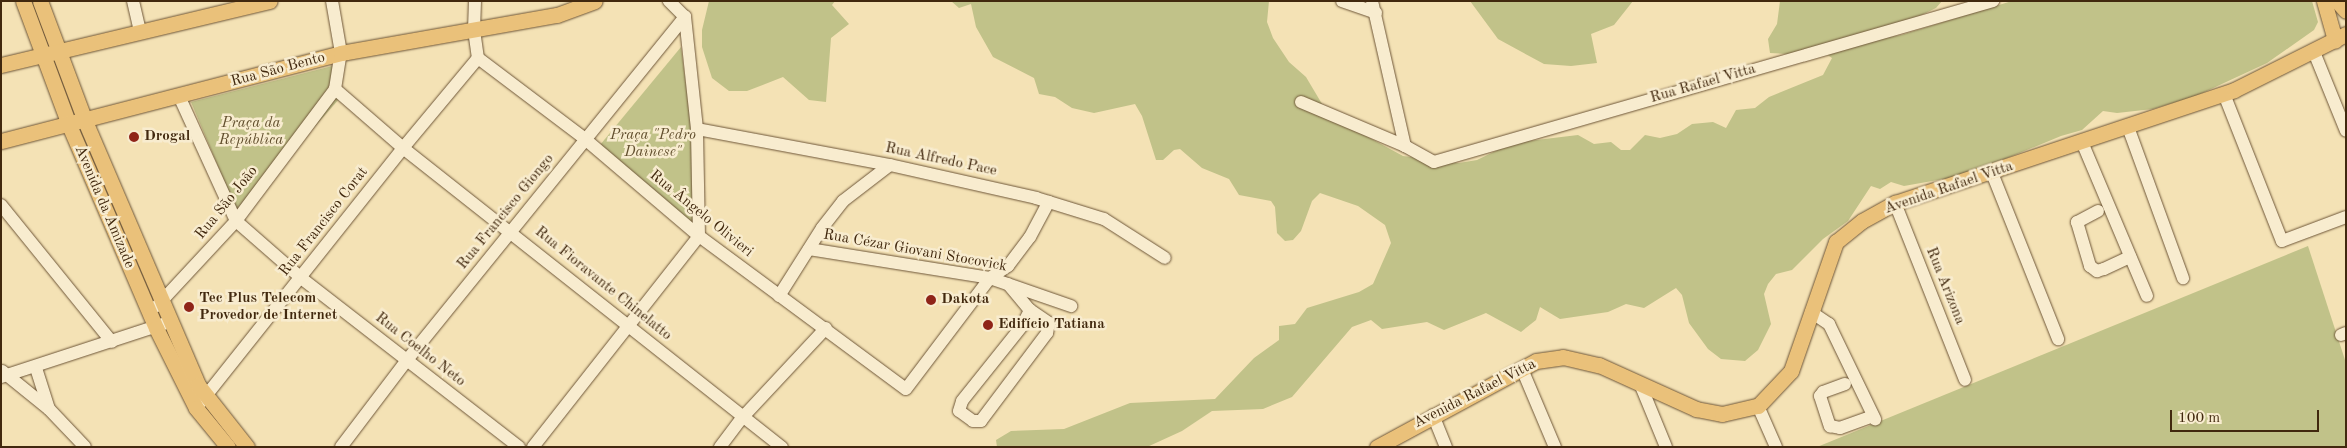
<!DOCTYPE html>
<meta charset="utf-8">
<style>
body{margin:0}
#map{position:relative;width:2347px;height:448px;overflow:hidden;background:#f4e2b5;font-family:"Old Standard TT",serif}
div>[style]{position:absolute}
[style*='--x']{left:calc(var(--x)*1px);top:calc(var(--y)*1px);width:calc(var(--w)*1px);rotate:calc(var(--a)*1deg)}
.green>*{inset:0;background:#c1c289}
.roads{filter:drop-shadow(0 0 1px #6e5638) drop-shadow(0 0 1px #6e5638)}
.minor>*{height:12px;margin:-6px;padding:0 6px;transform-origin:6px;border-radius:6px;background:#f8eccf}
.major>*{height:15px;margin:-7.5px;padding:0 7.5px;transform-origin:7.5px;border-radius:7.5px;background:#eac17a}
.dots>*{width:14px;height:14px;translate:-50% -50%;box-sizing:border-box;border:2px solid #f8eccf;border-radius:50%}
span{translate:-50% -50%;white-space:nowrap;text-align:center;line-height:1.15;-webkit-text-stroke:5px #f8eccf;paint-order:stroke}
.street-label{font-size:15px;color:#41280e}
.park-label{font-size:15px;color:#614e2d;font-style:italic}
.poi-label{font-size:15px;color:#41280e;font-weight:700}
.left{translate:0 -50%;text-align:left}
.frame{position:absolute;inset:0;border:2px solid #41280e;pointer-events:none}
.scale{position:absolute;left:2170px;top:410px;width:149px;height:22px;box-sizing:border-box;border:2px solid #41280e;border-top:0;padding-left:6px;font-size:15px;line-height:18px;white-space:nowrap;color:#41280e;-webkit-text-stroke:4px #f8eccf;paint-order:stroke}
</style>
<div id="map">
<div class="green">
<i style="clip-path:polygon(709px 1px,835px 1px,832px 5px,849px 24px,831px 38px,826px 102px,809px 100px,783px 77px,747px 91px,729px 91px,712px 78px,702px 47px,702px 30px)"></i>
<i style="clip-path:polygon(951px 1px,1269px 1px,1267px 22px,1273px 38px,1289px 62px,1306px 77px,1325px 109px,1346px 125px,1403px 156px,1459px 163px,1477px 160px,1512px 143px,1578px 135px,1594px 144px,1611px 142px,1621px 150px,1630px 150px,1645px 135px,1660px 138px,1677px 134px,1692px 124px,1713px 122px,1726px 128px,1736px 110px,1755px 108px,1769px 97px,1823px 75px,1832px 58px,1817px 48px,1788px 54px,1770px 53px,1768px 39px,1777px 24px,1780px 1px,1942px 1px,1936px 8px,1869px 41px,1901px 35px,2012px 1px,2312px 1px,2318px 22px,2314px 30px,2267px 63px,2196px 96px,2153px 109px,2117px 113px,2103px 111px,2082px 130px,2061px 136px,1966px 175px,1904px 186px,1891px 182px,1880px 189px,1871px 186px,1848px 221px,1823px 239px,1792px 270px,1776px 274px,1768px 284px,1764px 294px,1771px 324px,1758px 350px,1745px 361px,1721px 359px,1708px 349px,1689px 323px,1682px 295px,1676px 288px,1644px 308px,1626px 304px,1608px 312px,1560px 319px,1540px 307px,1536px 320px,1521px 332px,1486px 313px,1444px 330px,1427px 322px,1382px 329px,1371px 320px,1352px 327px,1292px 397px,1263px 409px,1212px 411px,1182px 431px,1147px 447px,997px 447px,996px 440px,1011px 431px,1064px 429px,1130px 403px,1215px 399px,1254px 358px,1279px 340px,1279px 326px,1295px 324px,1307px 308px,1359px 292px,1373px 284px,1391px 243px,1385px 225px,1358px 206px,1320px 193px,1312px 201px,1301px 231px,1293px 240px,1285px 241px,1277px 233px,1275px 207px,1271px 201px,1239px 195px,1229px 179px,1202px 168px,1180px 149px,1174px 150px,1163px 160px,1156px 160px,1142px 116px,1135px 104px,1094px 113px,1072px 108px,1055px 97px,1039px 94px,1034px 78px,993px 57px,976px 27px,971px 4px,959px 8px)"></i>
<i style="clip-path:polygon(1470px 1px,1633px 1px,1614px 25px,1591px 34px,1597px 63px,1571px 66px,1544px 64px,1498px 39px)"></i>
<i style="clip-path:polygon(681px 47px,692px 130px,695px 228px,600px 145px)"></i>
<i style="clip-path:polygon(344px 63px,340px 98px,238px 214px,191px 102px)"></i>
<i style="clip-path:polygon(2308px 246px,2346px 363px,2346px 447px,1817px 447px)"></i>
</div>
<div class="roads">
<div class="minor">
<i style="--x:133;--y:1;--w:32;--a:77"></i>
<i style="--x:475;--y:1;--w:29;--a:92"></i>
<i style="--x:474;--y:30;--w:28;--a:82"></i>
<i style="--x:478;--y:58;--w:134;--a:37.1"></i>
<i style="--x:585;--y:139;--w:150;--a:40.4"></i>
<i style="--x:699;--y:236;--w:257;--a:36.5"></i>
<i style="--x:906;--y:389;--w:139;--a:-52.9"></i>
<i style="--x:990;--y:278;--w:22;--a:-34"></i>
<i style="--x:1008;--y:266;--w:36;--a:-53"></i>
<i style="--x:1030;--y:237;--w:40;--a:-62"></i>
<i style="--x:1342;--y:1;--w:36;--a:19"></i>
<i style="--x:1372;--y:1;--w:149;--a:77.2"></i>
<i style="--x:1405;--y:146;--w:33;--a:29"></i>
<i style="--x:1434;--y:162;--w:582;--a:-16.07"></i>
<i style="--x:2314;--y:52;--w:85;--a:67.9"></i>
<i style="--x:335;--y:89;--w:90;--a:40.9"></i>
<i style="--x:403;--y:148;--w:483;--a:38.3"></i>
<i style="--x:2224;--y:94;--w:158;--a:68.5"></i>
<i style="--x:2282;--y:241;--w:68;--a:-20.6"></i>
<i style="--x:179;--y:96;--w:137;--a:65.5"></i>
<i style="--x:236;--y:221;--w:86;--a:41.2"></i>
<i style="--x:301;--y:278;--w:276;--a:37.8"></i>
<i style="--x:1301;--y:102;--w:113;--a:22.9"></i>
<i style="--x:2128;--y:127;--w:161;--a:70"></i>
<i style="--x:697;--y:129;--w:196;--a:10.6"></i>
<i style="--x:890;--y:165;--w:150;--a:12.7"></i>
<i style="--x:1036;--y:198;--w:71;--a:17.2"></i>
<i style="--x:1104;--y:219;--w:72;--a:32.6"></i>
<i style="--x:2082;--y:142;--w:167;--a:67.1"></i>
<i style="--x:1992;--y:173;--w:179;--a:68.3"></i>
<i style="--x:1895;--y:203;--w:190;--a:68.4"></i>
<i style="--x:1;--y:205;--w:176;--a:51"></i>
<i style="--x:2098;--y:211;--w:24;--a:152"></i>
<i style="--x:2077;--y:222;--w:46;--a:73.5"></i>
<i style="--x:2090;--y:266;--w:9;--a:36"></i>
<i style="--x:2097;--y:271;--w:7;--a:-16"></i>
<i style="--x:2104;--y:269;--w:29;--a:-25"></i>
<i style="--x:809;--y:249;--w:183;--a:9.1"></i>
<i style="--x:990;--y:278;--w:86;--a:19.1"></i>
<i style="--x:1008;--y:284;--w:34;--a:50"></i>
<i style="--x:1030;--y:310;--w:23;--a:34"></i>
<i style="--x:1049;--y:323;--w:10;--a:101"></i>
<i style="--x:1047;--y:333;--w:110;--a:126.9"></i>
<i style="--x:981;--y:421;--w:8;--a:180"></i>
<i style="--x:973;--y:421;--w:17;--a:-144"></i>
<i style="--x:959;--y:411;--w:10;--a:-73"></i>
<i style="--x:962;--y:401;--w:96;--a:-51.3"></i>
<i style="--x:1022;--y:326;--w:18;--a:-63"></i>
<i style="--x:779;--y:296;--w:80;--a:-57.7"></i>
<i style="--x:822;--y:228;--w:34;--a:-52"></i>
<i style="--x:843;--y:201;--w:59;--a:-37.5"></i>
<i style="--x:157;--y:306;--w:116;--a:-47.1"></i>
<i style="--x:236;--y:221;--w:165;--a:-53.1"></i>
<i style="--x:335;--y:89;--w:36;--a:-81"></i>
<i style="--x:341;--y:53;--w:53;--a:-99.8"></i>
<i style="--x:1811;--y:312;--w:22;--a:34"></i>
<i style="--x:1829;--y:324;--w:106;--a:64.2"></i>
<i style="--x:2341;--y:335;--w:5;--a:-22"></i>
<i style="--x:36;--y:368;--w:43;--a:72.4"></i>
<i style="--x:1522;--y:369;--w:85;--a:67.1"></i>
<i style="--x:2;--y:371;--w:60;--a:39"></i>
<i style="--x:49;--y:409;--w:52;--a:46.5"></i>
<i style="--x:1;--y:377;--w:177;--a:-18.1"></i>
<i style="--x:1845;--y:384;--w:23;--a:160"></i>
<i style="--x:1823;--y:392;--w:5;--a:127"></i>
<i style="--x:1820;--y:396;--w:32;--a:72"></i>
<i style="--x:1830;--y:426;--w:10;--a:11"></i>
<i style="--x:1840;--y:428;--w:35;--a:-20"></i>
<i style="--x:1641;--y:386;--w:66;--a:67.7"></i>
<i style="--x:201;--y:402;--w:325;--a:-51.5"></i>
<i style="--x:403;--y:148;--w:117;--a:-50.2"></i>
<i style="--x:1758;--y:406;--w:45;--a:66.3"></i>
<i style="--x:1433;--y:415;--w:35;--a:68"></i>
<i style="--x:341;--y:447;--w:109;--a:-52.8"></i>
<i style="--x:407;--y:360;--w:442;--a:-51"></i>
<i style="--x:533;--y:447;--w:268;--a:-51.8"></i>
<i style="--x:699;--y:236;--w:107;--a:-91.1"></i>
<i style="--x:697;--y:129;--w:113;--a:-96.1"></i>
<i style="--x:685;--y:17;--w:23;--a:-135"></i>
<i style="--x:720;--y:447;--w:36;--a:-53"></i>
<i style="--x:742;--y:418;--w:123;--a:-47"></i>
</div>
<div class="major">
<i style="--x:23;--y:1;--w:132;--a:69.6"></i>
<i style="--x:69;--y:125;--w:221;--a:66.8"></i>
<i style="--x:156;--y:328;--w:89;--a:63.4"></i>
<i style="--x:196;--y:408;--w:50;--a:50.6"></i>
<i style="--x:40;--y:1;--w:128;--a:69.4"></i>
<i style="--x:85;--y:121;--w:287;--a:66.8"></i>
<i style="--x:198;--y:385;--w:79;--a:51.7"></i>
<i style="--x:2324;--y:1;--w:41;--a:74.2"></i>
<i style="--x:2337;--y:1;--w:13;--a:48"></i>
<i style="--x:1;--y:65;--w:276;--a:-13.4"></i>
<i style="--x:1;--y:141;--w:351;--a:-14.5"></i>
<i style="--x:341;--y:53;--w:219;--a:-10"></i>
<i style="--x:557;--y:15;--w:40;--a:-20.2"></i>
<i style="--x:1377;--y:447;--w:181;--a:-28.4"></i>
<i style="--x:1536;--y:361;--w:27;--a:-8"></i>
<i style="--x:1563;--y:357;--w:37;--a:13"></i>
<i style="--x:1599;--y:365;--w:107;--a:24.4"></i>
<i style="--x:1696;--y:409;--w:26;--a:11"></i>
<i style="--x:1722;--y:414;--w:37;--a:-13"></i>
<i style="--x:1758;--y:406;--w:48;--a:-46.7"></i>
<i style="--x:1791;--y:371;--w:137;--a:-70.8"></i>
<i style="--x:1836;--y:242;--w:33;--a:-39"></i>
<i style="--x:1862;--y:221;--w:38;--a:-29"></i>
<i style="--x:1895;--y:203;--w:357;--a:-18.4"></i>
<i style="--x:2234;--y:90;--w:125;--a:-26.6"></i>
</div>
</div>
<div class="dots">
<i style="left:134px;top:137px;background:#8f2418"></i>
<i style="left:931px;top:300px;background:#8f2418"></i>
<i style="left:189px;top:307px;background:#8f2418"></i>
<i style="left:988px;top:325px;background:#8f2418"></i>
</div>
<div class="street-label">
<span style="left:278px;top:70px;rotate:-15deg">Rua São Bento</span>
<span style="left:1703px;top:84px;rotate:-16deg">Rua Rafael Vitta</span>
<span style="left:941px;top:160px;rotate:12deg">Rua Alfredo Pace</span>
<span style="left:1949px;top:188px;rotate:-19deg">Avenida Rafael Vitta</span>
<span style="left:227px;top:203px;rotate:-51deg">Rua São João</span>
<span style="left:104px;top:207px;rotate:67deg">Avenida da Amizade</span>
<span style="left:506px;top:212px;rotate:-51deg">Rua Francisco Giongo</span>
<span style="left:701px;top:214px;rotate:39deg">Rua Ângelo Olivieri</span>
<span style="left:324px;top:222px;rotate:-52deg">Rua Francisco Corat</span>
<span style="left:915px;top:251px;rotate:10deg">Rua Cézar Giovani Stocovick</span>
<span style="left:603px;top:284px;rotate:39deg">Rua Fioravante Chinelatto</span>
<span style="left:1945px;top:286px;rotate:68deg">Rua Arizona</span>
<span style="left:420px;top:350px;rotate:38deg">Rua Coelho Neto</span>
<span style="left:1475px;top:394px;rotate:-27deg">Avenida Rafael Vitta</span>
</div>
<div class="park-label">
<span style="left:251px;top:132px">Praça da<br>República</span>
<span style="left:653px;top:144px">Praça "Pedro<br>Dainese"</span>
</div>
<div class="poi-label">
<span class="left" style="left:144px;top:137px">Drogal</span>
<span class="left" style="left:199px;top:307px">Tec Plus Telecom<br>Provedor de Internet</span>
<span class="left" style="left:941px;top:300px">Dakota</span>
<span class="left" style="left:998px;top:325px">Edifício Tatiana</span>
</div>
<div class="frame"></div>
<div class="scale">100 m</div>
</div>
